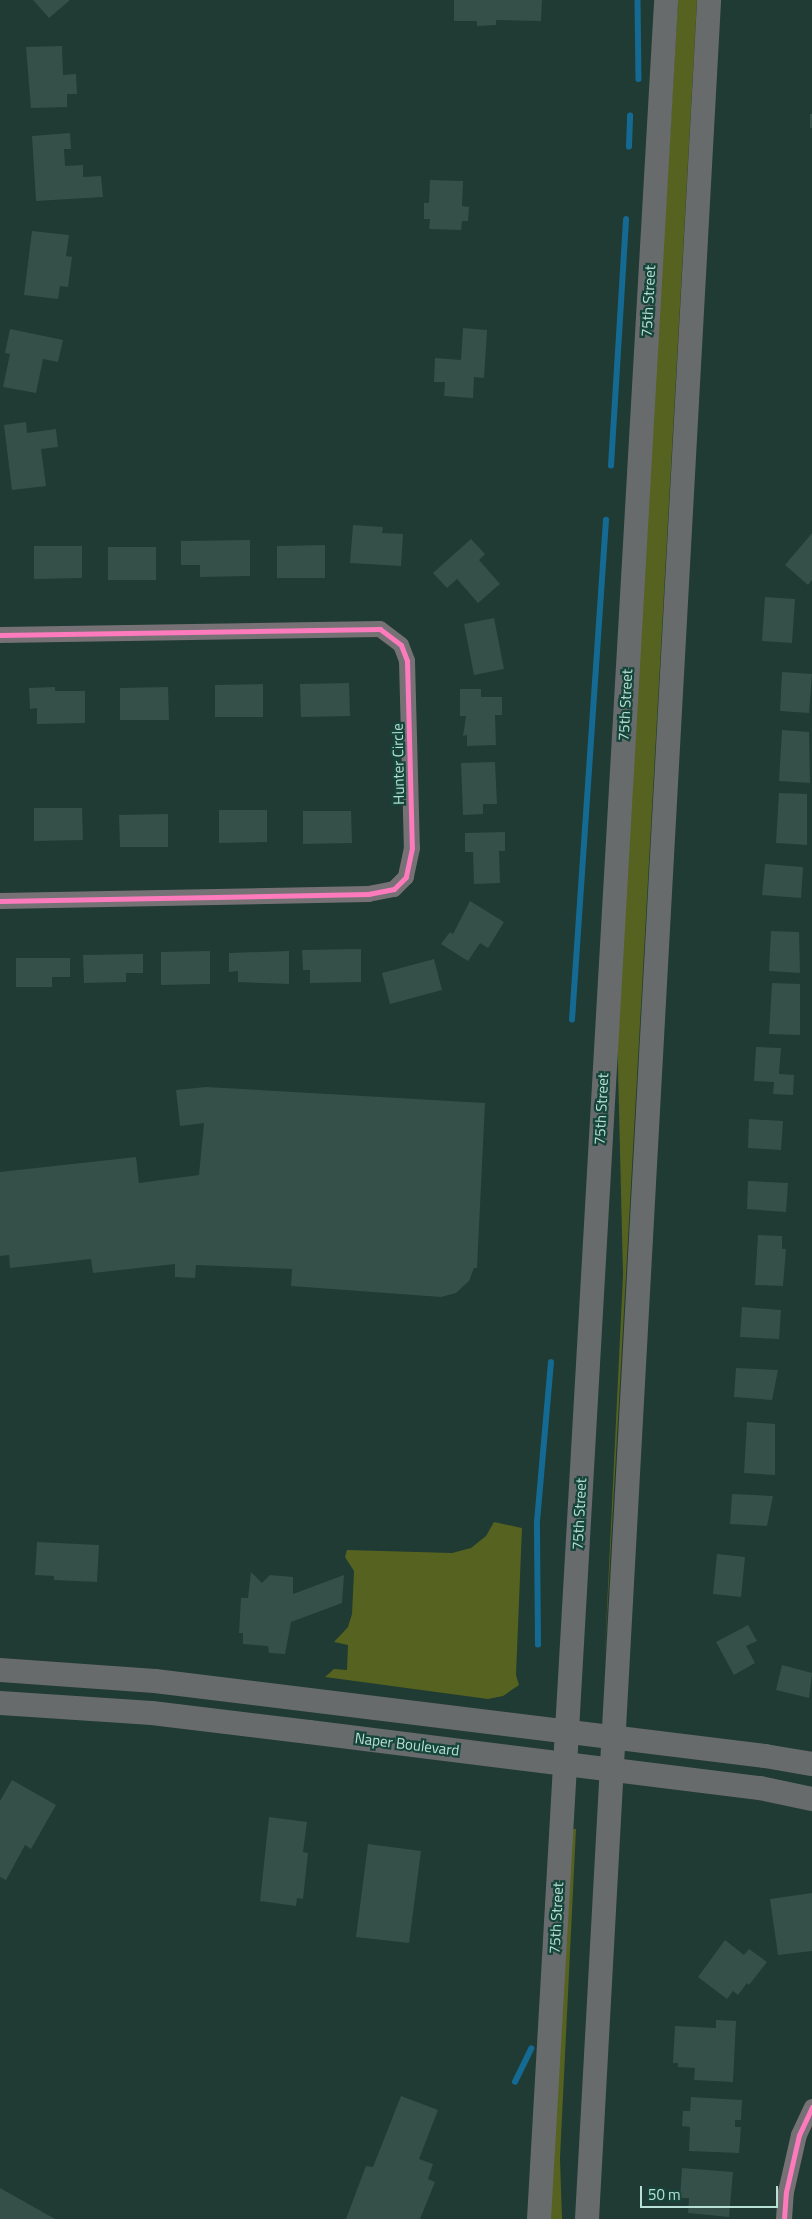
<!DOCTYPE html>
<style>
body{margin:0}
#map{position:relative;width:812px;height:2219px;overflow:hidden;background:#203a34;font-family:"Titillium Web",sans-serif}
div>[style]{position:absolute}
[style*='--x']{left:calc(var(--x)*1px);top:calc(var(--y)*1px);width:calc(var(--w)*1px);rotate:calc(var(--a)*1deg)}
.green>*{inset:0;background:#56621f}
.stream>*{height:5.5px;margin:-2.75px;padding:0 2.75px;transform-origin:2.75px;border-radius:2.75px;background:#146a92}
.building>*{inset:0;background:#345049}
.minor>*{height:16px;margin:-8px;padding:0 8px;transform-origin:8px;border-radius:8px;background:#767175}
.secondary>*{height:24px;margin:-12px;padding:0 12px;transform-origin:12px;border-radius:12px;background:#686b6b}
.cycleway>*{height:5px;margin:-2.5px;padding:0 2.5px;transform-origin:2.5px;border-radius:2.5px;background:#fd7abc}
span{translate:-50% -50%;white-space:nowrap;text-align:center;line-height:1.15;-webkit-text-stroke:4.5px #16453a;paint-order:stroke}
.street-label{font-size:15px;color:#b8e0d5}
.scale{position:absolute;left:640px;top:2186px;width:138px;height:22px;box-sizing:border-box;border:2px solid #b8e0d5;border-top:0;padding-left:6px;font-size:15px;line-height:18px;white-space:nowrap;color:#b8e0d5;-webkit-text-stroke:4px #16453a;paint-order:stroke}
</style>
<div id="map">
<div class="green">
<i style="clip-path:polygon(678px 0,697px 0,604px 1670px,623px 1275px,617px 1028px)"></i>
<i style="clip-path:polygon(494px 1522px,522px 1528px,516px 1675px,519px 1685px,503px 1696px,488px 1699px,325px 1677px,334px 1669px,347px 1670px,348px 1645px,334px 1642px,348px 1627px,352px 1614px,354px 1571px,345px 1557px,347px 1550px,452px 1553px,471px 1548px,486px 1536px)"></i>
<i style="clip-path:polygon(571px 1829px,576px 1829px,560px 2158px,562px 2219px,550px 2219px)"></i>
</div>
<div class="stream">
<i style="--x:638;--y:0;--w:79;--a:89.3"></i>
<i style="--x:629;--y:147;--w:31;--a:-88"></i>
<i style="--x:611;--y:466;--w:247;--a:-86.5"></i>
<i style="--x:572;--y:1020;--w:501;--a:-86.11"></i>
<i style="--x:538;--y:1645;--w:123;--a:-90.5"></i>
<i style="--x:537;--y:1522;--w:160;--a:-85"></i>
<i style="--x:515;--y:2082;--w:37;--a:-64"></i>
</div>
<div class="building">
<i style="clip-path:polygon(33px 0,70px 0,49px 18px)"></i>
<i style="clip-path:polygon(454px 0,542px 0,541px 21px,496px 20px,496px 25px,477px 26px,477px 21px,454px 21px)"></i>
<i style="clip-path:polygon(62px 46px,63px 75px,76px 74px,77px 94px,67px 94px,67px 107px,31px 108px,26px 47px)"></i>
<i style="clip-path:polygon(810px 114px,812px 114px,812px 128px,810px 128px)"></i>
<i style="clip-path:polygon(70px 133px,71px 149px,64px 149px,65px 166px,83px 165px,83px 177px,101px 176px,103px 197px,36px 201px,32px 136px)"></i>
<i style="clip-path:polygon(430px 180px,463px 181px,462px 206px,469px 207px,468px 221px,462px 221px,461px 230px,429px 229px,430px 219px,424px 219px,424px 203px,429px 203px)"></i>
<i style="clip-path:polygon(32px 231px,69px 235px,66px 256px,72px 257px,68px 287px,60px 286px,58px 299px,24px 295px)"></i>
<i style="clip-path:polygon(463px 328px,487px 330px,484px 378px,474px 377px,473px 398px,444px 396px,445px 382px,434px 382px,435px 358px,461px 360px)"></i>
<i style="clip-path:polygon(10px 329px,63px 340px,58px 362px,43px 359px,36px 393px,3px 387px,10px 354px,5px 353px)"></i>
<i style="clip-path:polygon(26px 422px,27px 433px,56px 429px,58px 447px,41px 449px,46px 486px,12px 490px,4px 425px)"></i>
<i style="clip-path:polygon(353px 525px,383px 527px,382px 533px,403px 534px,401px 566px,350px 563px)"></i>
<i style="clip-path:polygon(812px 533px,812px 580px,808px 585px,785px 565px)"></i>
<i style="clip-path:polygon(471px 539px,485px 554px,479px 560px,500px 584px,478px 603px,457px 579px,447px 588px,433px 573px)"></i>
<i style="clip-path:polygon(250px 540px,250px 576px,200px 577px,200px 565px,181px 565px,181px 541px)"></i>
<i style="clip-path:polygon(325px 545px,325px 578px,277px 578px,277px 546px)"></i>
<i style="clip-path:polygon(34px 546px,82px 546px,82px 578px,34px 579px)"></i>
<i style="clip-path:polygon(108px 547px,156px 547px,156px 580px,108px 580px)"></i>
<i style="clip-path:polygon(765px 597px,795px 599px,792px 643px,762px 641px)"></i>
<i style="clip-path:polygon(494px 618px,504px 669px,474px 675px,464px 624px)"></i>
<i style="clip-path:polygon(782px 672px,812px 674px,809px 713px,780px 711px)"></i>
<i style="clip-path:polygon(349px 683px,350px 716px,301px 717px,300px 684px)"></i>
<i style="clip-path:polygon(263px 684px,263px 717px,215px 717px,215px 685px)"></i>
<i style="clip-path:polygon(55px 687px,55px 691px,85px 691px,85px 723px,37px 724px,37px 708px,30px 709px,29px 688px)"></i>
<i style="clip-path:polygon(168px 687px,169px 720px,120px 720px,120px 688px)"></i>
<i style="clip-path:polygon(460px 689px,481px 689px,481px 697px,502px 697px,502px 715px,495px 715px,496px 745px,467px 746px,467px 735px,463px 736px,466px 716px,460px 716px)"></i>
<i style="clip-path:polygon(782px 730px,809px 732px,810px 783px,779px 781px)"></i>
<i style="clip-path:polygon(495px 762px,497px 804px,483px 804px,483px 814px,463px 815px,461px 763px)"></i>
<i style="clip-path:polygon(779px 793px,807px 794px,807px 845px,776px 843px)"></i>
<i style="clip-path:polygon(34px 808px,82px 808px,83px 840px,34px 841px)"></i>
<i style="clip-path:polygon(219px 810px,267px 810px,267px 842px,219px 843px)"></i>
<i style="clip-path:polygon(303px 811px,351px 811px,352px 843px,303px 844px)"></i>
<i style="clip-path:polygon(168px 814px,168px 847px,120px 847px,119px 815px)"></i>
<i style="clip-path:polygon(505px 832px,505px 851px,499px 851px,500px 883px,474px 884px,473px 852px,465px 852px,465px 833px)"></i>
<i style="clip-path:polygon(765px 864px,803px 867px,801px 898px,762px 895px)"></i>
<i style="clip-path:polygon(470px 901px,504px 922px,488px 948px,480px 943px,468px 961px,441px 944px,450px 932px,453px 934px)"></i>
<i style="clip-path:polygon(771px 931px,799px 932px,800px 973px,769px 971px)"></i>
<i style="clip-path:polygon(361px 949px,361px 982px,310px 983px,310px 970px,303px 970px,302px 950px)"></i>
<i style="clip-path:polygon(210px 951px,210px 984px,161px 985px,161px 952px)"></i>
<i style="clip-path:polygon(289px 951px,289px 984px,238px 982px,238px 971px,229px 972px,229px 953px)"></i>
<i style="clip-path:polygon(143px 954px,143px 973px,126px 973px,126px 982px,84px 983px,83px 955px)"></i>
<i style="clip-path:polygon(16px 958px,70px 958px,70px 977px,52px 977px,52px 987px,16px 987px)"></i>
<i style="clip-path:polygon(434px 959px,442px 990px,390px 1004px,382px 973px)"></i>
<i style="clip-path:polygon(772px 983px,800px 984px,800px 1035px,769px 1034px)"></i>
<i style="clip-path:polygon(756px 1047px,781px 1048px,779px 1074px,794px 1075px,793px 1095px,773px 1094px,774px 1082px,754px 1081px)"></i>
<i style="clip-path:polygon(206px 1087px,485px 1103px,477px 1268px,474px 1268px,469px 1281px,456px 1293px,441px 1297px,291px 1286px,292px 1269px,196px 1265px,195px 1278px,175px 1277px,175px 1264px,93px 1273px,91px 1259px,10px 1268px,9px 1255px,0 1256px,0 1172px,136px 1157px,139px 1183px,199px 1175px,204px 1123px,180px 1126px,176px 1090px)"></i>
<i style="clip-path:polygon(749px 1119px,783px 1121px,781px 1150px,748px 1148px)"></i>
<i style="clip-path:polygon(748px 1181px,788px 1183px,786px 1212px,747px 1209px)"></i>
<i style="clip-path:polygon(758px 1235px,782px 1236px,782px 1249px,786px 1249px,783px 1286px,755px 1285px)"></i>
<i style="clip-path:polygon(742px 1307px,781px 1310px,779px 1339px,740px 1337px)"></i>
<i style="clip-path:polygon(736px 1368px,778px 1370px,772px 1400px,734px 1397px)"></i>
<i style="clip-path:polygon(747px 1422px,775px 1424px,775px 1475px,744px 1473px)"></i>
<i style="clip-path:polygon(732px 1494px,773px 1496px,767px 1526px,730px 1524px)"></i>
<i style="clip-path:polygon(37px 1542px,99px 1545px,97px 1582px,54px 1580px,54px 1576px,35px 1575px)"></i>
<i style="clip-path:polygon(717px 1554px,745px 1557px,741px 1597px,713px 1594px)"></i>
<i style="clip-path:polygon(251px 1572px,262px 1583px,270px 1575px,293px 1577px,293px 1594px,344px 1575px,342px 1603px,291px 1622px,285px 1654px,269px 1653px,268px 1646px,243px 1644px,243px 1633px,239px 1633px,241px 1598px,248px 1598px)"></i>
<i style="clip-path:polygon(748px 1625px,757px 1641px,746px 1646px,755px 1663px,734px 1675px,716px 1642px)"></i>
<i style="clip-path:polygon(782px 1665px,812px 1673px,809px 1698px,776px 1690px)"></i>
<i style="clip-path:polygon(12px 1780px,56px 1805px,31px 1849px,25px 1845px,6px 1880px,0 1877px,0 1801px)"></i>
<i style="clip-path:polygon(269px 1817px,307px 1822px,303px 1852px,308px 1853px,303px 1899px,297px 1898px,296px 1906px,260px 1901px)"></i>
<i style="clip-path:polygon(368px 1844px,421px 1851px,409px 1943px,356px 1937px)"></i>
<i style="clip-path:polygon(812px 1893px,812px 1951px,778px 1955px,770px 1899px)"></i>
<i style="clip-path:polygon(725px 1940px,744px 1955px,749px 1949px,767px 1962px,749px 1985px,747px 1983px,738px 1995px,733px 1991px,727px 1999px,698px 1977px)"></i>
<i style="clip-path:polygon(716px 2020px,736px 2021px,733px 2082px,694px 2080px,695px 2068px,678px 2067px,678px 2063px,673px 2063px,675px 2026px,716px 2028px)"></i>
<i style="clip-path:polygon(401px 2096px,438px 2110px,419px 2159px,433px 2164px,428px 2179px,435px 2182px,420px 2219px,346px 2219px,366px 2166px,373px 2167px)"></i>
<i style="clip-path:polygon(691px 2097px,742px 2100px,741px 2120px,735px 2120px,735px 2127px,741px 2127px,739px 2153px,689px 2151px,690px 2127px,682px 2126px,683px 2111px,690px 2111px)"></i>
<i style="clip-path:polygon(682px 2168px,733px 2172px,729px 2217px,688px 2213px,689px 2198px,680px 2198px)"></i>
<i style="clip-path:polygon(0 2188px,55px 2219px,0 2219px)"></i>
</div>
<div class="minor">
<i style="--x:0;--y:635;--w:380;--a:-0.9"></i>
<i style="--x:380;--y:629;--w:26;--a:37"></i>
<i style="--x:401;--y:645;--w:17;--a:69"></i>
<i style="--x:407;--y:661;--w:187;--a:88.5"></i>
<i style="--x:412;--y:848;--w:30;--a:102"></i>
<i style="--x:406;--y:877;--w:17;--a:135"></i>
<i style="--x:394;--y:889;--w:25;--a:169"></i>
<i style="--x:369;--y:894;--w:369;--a:178.9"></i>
<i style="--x:784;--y:2219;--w:27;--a:-86"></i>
<i style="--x:786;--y:2192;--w:58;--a:-77.2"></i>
<i style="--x:799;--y:2135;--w:31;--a:-65"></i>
</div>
<div class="secondary">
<i style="--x:0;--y:1670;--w:155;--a:4.1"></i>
<i style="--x:155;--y:1681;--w:615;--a:7.01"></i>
<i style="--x:765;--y:1756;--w:48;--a:9.7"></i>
<i style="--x:0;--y:1703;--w:152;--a:3.8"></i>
<i style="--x:152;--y:1713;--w:158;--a:6.9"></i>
<i style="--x:309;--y:1732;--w:454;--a:7.1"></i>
<i style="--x:760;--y:1788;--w:53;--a:11.9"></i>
<i style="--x:539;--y:2219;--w:2223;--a:-86.72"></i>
<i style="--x:587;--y:2219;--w:2222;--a:-86.85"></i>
</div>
<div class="cycleway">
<i style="--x:0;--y:635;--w:380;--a:-0.9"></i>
<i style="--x:380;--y:629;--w:26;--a:37"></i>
<i style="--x:401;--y:645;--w:17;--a:69"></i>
<i style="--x:407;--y:661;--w:187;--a:88.5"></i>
<i style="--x:412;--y:848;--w:30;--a:102"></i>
<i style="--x:406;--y:877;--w:17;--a:135"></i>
<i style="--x:394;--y:889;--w:25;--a:169"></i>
<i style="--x:369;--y:894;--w:369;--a:178.9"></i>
<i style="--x:784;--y:2219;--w:27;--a:-86"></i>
<i style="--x:786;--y:2192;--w:58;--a:-77.2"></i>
<i style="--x:799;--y:2135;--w:31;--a:-65"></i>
</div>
<div class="street-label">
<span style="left:648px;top:301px;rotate:-87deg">75th Street</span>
<span style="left:625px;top:705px;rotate:-87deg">75th Street</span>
<span style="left:398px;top:764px;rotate:-91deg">Hunter Circle</span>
<span style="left:601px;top:1109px;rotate:-87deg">75th Street</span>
<span style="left:579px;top:1514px;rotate:-87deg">75th Street</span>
<span style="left:407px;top:1744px;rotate:7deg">Naper Boulevard</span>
<span style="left:556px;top:1918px;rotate:-87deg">75th Street</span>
</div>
<div class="scale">50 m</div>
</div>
